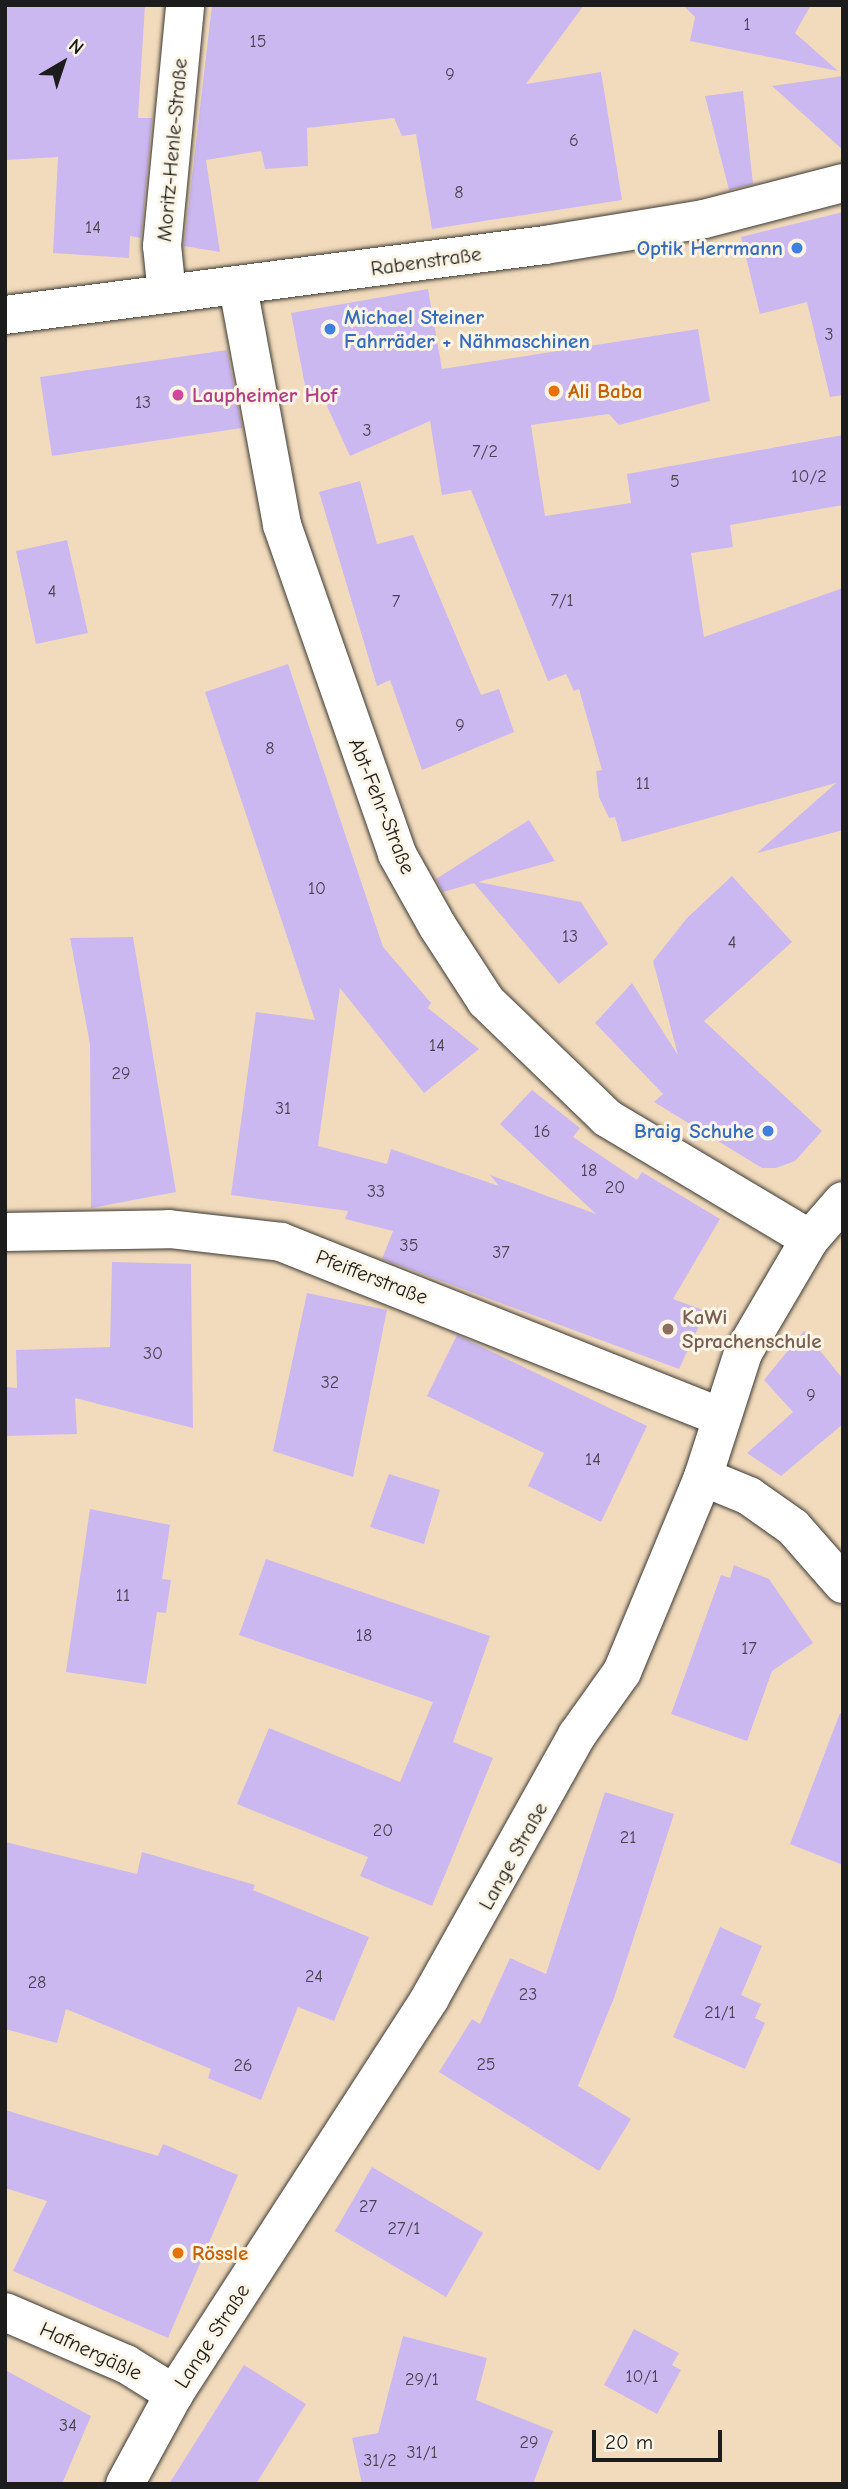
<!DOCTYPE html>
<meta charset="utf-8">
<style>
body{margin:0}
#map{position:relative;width:848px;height:2489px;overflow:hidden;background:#f2dbbc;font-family:"Comic Neue",sans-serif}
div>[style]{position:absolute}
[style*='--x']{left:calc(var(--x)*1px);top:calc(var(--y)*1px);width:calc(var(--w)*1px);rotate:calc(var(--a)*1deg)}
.building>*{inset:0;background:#ccb8f0}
.roads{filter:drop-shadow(0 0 2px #3c3934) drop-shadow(0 0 2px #3c3934)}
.minor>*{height:38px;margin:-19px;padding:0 19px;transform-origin:19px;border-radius:19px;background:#fff}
.tertiary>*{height:38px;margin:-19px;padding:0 19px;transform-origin:19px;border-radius:19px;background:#fff}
.dots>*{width:19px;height:19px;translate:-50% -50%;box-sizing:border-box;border:4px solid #fcf5e5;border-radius:50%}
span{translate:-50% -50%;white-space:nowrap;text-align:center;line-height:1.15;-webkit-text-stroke:6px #fcf5e5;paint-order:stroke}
.number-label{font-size:18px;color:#484351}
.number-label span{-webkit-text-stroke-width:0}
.street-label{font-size:21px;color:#1c1c1c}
.shop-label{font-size:21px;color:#366cbe;font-weight:700}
.right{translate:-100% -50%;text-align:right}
.left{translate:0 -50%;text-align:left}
.food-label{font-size:21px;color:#c56008;font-weight:700}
.hotel-label{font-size:21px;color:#b23c85;font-weight:700}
.education-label{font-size:21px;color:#785e54;font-weight:700}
.frame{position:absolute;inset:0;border:7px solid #1c1c1c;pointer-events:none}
.north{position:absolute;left:28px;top:28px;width:70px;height:70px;-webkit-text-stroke:5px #fcf5e5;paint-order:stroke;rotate:39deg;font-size:19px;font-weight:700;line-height:28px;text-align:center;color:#1c1c1c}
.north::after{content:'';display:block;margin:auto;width:24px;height:32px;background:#1c1c1c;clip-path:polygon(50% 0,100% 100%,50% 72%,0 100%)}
.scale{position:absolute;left:592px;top:2430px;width:130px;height:32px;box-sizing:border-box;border:4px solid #1c1c1c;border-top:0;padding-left:9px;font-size:21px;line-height:24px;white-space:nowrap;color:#1c1c1c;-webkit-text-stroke:5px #fcf5e5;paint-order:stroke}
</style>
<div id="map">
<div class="building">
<i style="clip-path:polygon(5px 5px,145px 5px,138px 118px,152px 118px,141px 238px,130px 236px,129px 258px,53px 253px,58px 157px,5px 160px)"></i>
<i style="clip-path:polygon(212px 5px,584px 5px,526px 84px,601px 72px,622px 200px,432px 229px,416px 134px,402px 136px,394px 118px,307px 128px,308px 166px,265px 169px,261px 151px,206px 160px,220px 252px,184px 246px)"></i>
<i style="clip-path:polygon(683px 5px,811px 5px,795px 33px,838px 71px,690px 41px,695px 17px)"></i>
<i style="clip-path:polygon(843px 76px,843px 150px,772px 86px)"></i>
<i style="clip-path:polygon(743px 91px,753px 184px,729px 190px,705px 96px)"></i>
<i style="clip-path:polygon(843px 212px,843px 395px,830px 397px,807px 302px,760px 314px,741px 237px)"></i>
<i style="clip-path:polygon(428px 289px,442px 369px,698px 329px,710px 401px,619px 425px,609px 414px,531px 425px,545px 516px,631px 503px,627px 474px,843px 435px,843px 505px,730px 525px,733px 547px,691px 553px,704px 637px,843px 588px,843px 830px,757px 853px,836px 783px,622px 842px,615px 817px,609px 818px,599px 797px,596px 771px,602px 770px,579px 689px,574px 691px,566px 674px,548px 681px,471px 490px,442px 495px,430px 421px,350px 456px,321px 393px,307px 396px,291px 313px)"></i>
<i style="clip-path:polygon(227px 350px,242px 428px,52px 456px,40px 377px)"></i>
<i style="clip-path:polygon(360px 481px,377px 544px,413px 535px,481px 695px,499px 689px,514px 732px,422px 770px,390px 680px,377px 686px,319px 492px)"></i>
<i style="clip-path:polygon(67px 540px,88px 633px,36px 644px,16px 551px)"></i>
<i style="clip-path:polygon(288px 664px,383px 947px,431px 1003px,428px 1008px,479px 1049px,424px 1093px,340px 988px,318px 1146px,387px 1164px,391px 1149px,499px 1186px,490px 1175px,596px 1214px,500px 1124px,532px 1090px,580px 1128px,573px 1137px,637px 1180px,642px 1172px,720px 1219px,673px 1299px,706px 1311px,679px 1369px,382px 1259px,393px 1231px,345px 1219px,348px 1211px,231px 1195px,256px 1012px,315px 1020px,205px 692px)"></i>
<i style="clip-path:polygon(529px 820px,555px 861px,478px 882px,581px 902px,608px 944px,559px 984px,474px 883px,443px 892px,436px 879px)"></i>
<i style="clip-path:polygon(732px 876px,792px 942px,704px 1021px,822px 1131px,795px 1161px,776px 1168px,762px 1168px,654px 1102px,663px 1094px,595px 1023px,632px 983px,678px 1055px,653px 961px,687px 918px)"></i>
<i style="clip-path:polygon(133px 937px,176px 1192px,91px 1208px,90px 1044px,70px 938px)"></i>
<i style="clip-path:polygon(112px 1262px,191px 1264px,193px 1428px,75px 1398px,77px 1434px,5px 1436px,5px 1387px,17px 1388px,16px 1350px,110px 1347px)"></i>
<i style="clip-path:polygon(307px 1293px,387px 1310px,353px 1477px,273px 1451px)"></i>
<i style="clip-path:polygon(804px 1331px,843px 1379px,843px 1424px,781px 1476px,747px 1453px,793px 1412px,764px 1380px)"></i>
<i style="clip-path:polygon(457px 1335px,647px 1426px,601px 1522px,528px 1486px,544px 1453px,427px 1396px)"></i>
<i style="clip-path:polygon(389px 1474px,440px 1490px,424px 1544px,370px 1527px)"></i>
<i style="clip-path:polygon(90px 1509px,170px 1525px,162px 1579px,171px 1580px,166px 1613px,157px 1612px,146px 1684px,66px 1672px)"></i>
<i style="clip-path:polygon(266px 1559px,490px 1636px,453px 1742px,493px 1758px,432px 1906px,360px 1876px,368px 1857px,237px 1804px,269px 1728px,400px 1782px,433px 1702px,239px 1635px)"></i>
<i style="clip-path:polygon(734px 1565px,769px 1579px,813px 1643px,772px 1671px,747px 1741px,671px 1714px,721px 1575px,730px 1578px)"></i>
<i style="clip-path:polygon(840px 1713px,843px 1713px,843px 1865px,790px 1844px)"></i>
<i style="clip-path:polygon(605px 1792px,674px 1814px,614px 1998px,578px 2086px,631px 2119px,599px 2171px,439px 2072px,472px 2019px,480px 2024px,510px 1958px,546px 1974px)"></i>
<i style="clip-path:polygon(5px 1842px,137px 1874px,142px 1852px,255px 1885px,253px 1890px,369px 1937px,334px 2021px,298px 2007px,261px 2100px,208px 2078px,211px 2069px,66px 2009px,57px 2043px,5px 2029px)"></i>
<i style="clip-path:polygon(720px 1927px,762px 1946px,741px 1995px,761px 2004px,755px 2018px,765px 2023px,745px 2069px,673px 2037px)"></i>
<i style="clip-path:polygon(5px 2110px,158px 2156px,163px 2144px,238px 2175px,168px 2338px,13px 2271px,47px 2201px,5px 2188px)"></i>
<i style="clip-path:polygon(372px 2167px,483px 2233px,446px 2297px,335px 2231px)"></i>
<i style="clip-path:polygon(634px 2329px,679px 2353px,672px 2365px,681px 2370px,657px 2414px,604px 2385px)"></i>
<i style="clip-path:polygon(403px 2336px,487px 2358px,476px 2400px,553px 2431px,533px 2484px,362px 2484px,352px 2438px,378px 2433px)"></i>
<i style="clip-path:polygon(244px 2365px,306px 2404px,256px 2484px,169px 2484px)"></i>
<i style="clip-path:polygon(5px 2370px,91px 2416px,62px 2484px,5px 2484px)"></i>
</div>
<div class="roads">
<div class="minor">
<i style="--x:238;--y:287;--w:242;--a:79.5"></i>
<i style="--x:282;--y:525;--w:349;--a:70.7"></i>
<i style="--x:397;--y:854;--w:84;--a:60.7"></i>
<i style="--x:438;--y:927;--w:88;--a:57"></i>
<i style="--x:486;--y:1001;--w:168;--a:44"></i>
<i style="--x:607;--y:1118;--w:236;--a:30.8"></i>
<i style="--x:167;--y:294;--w:48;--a:-95.9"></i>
<i style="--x:162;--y:246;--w:242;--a:-84.5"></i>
<i style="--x:5;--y:315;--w:545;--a:-7.39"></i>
<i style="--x:545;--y:245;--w:161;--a:-9.3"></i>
<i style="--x:704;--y:219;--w:144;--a:-14.5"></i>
<i style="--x:5;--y:1232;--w:164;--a:-1"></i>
<i style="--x:169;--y:1229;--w:113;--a:6.6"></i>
<i style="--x:281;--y:1242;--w:471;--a:21.7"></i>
<i style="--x:703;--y:1477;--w:50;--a:22.4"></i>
<i style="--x:749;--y:1496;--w:54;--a:35.2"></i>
<i style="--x:793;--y:1527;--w:76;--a:48.7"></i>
<i style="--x:5;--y:2312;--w:132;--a:23.3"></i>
<i style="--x:126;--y:2364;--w:57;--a:32"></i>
</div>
<div class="tertiary">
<i style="--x:125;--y:2484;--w:102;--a:-61.4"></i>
<i style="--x:174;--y:2394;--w:472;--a:-57.1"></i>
<i style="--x:430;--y:1998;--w:301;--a:-60.8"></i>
<i style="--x:577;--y:1735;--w:77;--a:-54.5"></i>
<i style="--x:622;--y:1672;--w:211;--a:-67.4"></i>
<i style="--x:703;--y:1477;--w:130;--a:-72.1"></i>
<i style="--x:743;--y:1353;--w:132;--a:-59.6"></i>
<i style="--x:810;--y:1239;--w:50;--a:-49"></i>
</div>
</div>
<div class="dots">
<i style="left:797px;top:248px;background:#3f7fe0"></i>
<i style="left:330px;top:329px;background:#3f7fe0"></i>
<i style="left:554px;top:391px;background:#e8710a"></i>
<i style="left:178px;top:395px;background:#d1479c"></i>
<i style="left:768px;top:1131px;background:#3f7fe0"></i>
<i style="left:668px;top:1329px;background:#8d6e63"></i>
<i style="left:178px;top:2253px;background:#e8710a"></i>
</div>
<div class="number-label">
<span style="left:747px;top:25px">1</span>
<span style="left:258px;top:42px">15</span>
<span style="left:450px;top:75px">9</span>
<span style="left:574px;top:141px">6</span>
<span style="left:459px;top:193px">8</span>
<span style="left:93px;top:228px">14</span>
<span style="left:829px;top:335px">3</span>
<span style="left:143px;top:403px">13</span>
<span style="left:367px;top:431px">3</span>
<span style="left:485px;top:452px">7/2</span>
<span style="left:809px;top:477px">10/2</span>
<span style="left:675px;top:482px">5</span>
<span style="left:52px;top:592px">4</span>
<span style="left:562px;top:601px">7/1</span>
<span style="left:396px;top:602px">7</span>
<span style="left:460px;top:726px">9</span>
<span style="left:270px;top:749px">8</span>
<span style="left:643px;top:784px">11</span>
<span style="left:317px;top:889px">10</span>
<span style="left:570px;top:937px">13</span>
<span style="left:732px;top:943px">4</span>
<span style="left:437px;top:1046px">14</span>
<span style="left:121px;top:1074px">29</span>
<span style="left:283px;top:1109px">31</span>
<span style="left:542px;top:1132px">16</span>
<span style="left:589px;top:1171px">18</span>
<span style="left:615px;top:1188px">20</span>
<span style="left:376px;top:1192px">33</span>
<span style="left:409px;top:1246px">35</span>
<span style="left:501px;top:1253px">37</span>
<span style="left:153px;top:1354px">30</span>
<span style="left:330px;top:1383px">32</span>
<span style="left:811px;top:1396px">9</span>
<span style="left:593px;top:1460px">14</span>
<span style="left:123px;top:1596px">11</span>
<span style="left:364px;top:1636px">18</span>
<span style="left:749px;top:1649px">17</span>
<span style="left:383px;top:1831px">20</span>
<span style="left:628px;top:1838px">21</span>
<span style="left:314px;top:1977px">24</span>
<span style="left:37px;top:1983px">28</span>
<span style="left:528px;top:1995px">23</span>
<span style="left:720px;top:2013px">21/1</span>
<span style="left:486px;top:2065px">25</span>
<span style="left:243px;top:2066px">26</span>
<span style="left:368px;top:2207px">27</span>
<span style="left:404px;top:2229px">27/1</span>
<span style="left:642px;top:2377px">10/1</span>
<span style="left:422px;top:2380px">29/1</span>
<span style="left:68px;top:2426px">34</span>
<span style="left:529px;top:2443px">29</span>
<span style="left:422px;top:2453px">31/1</span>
<span style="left:380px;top:2461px">31/2</span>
</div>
<div class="street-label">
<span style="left:172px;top:150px;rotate:-85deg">Moritz-Henle-Straße</span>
<span style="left:426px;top:261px;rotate:-8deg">Rabenstraße</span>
<span style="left:382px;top:806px;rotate:68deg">Abt-Fehr-Straße</span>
<span style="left:372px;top:1277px;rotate:21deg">Pfeifferstraße</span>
<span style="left:513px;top:1856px;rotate:-61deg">Lange Straße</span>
<span style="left:212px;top:2336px;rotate:-57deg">Lange Straße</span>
<span style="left:91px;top:2351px;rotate:25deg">Hafnergäßle</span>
</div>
<div class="shop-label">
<span class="right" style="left:783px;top:248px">Optik Herrmann</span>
<span class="left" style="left:344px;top:329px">Michael Steiner<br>Fahrräder + Nähmaschinen</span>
<span class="right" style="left:754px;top:1131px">Braig Schuhe</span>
</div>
<div class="food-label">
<span class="left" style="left:568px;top:391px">Ali Baba</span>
<span class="left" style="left:192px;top:2253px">Rössle</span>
</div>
<div class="hotel-label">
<span class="left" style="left:192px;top:395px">Laupheimer Hof</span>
</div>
<div class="education-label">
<span class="left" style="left:682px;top:1329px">KaWi<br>Sprachenschule</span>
</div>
<div class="frame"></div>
<div class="north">N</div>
<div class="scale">20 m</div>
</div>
